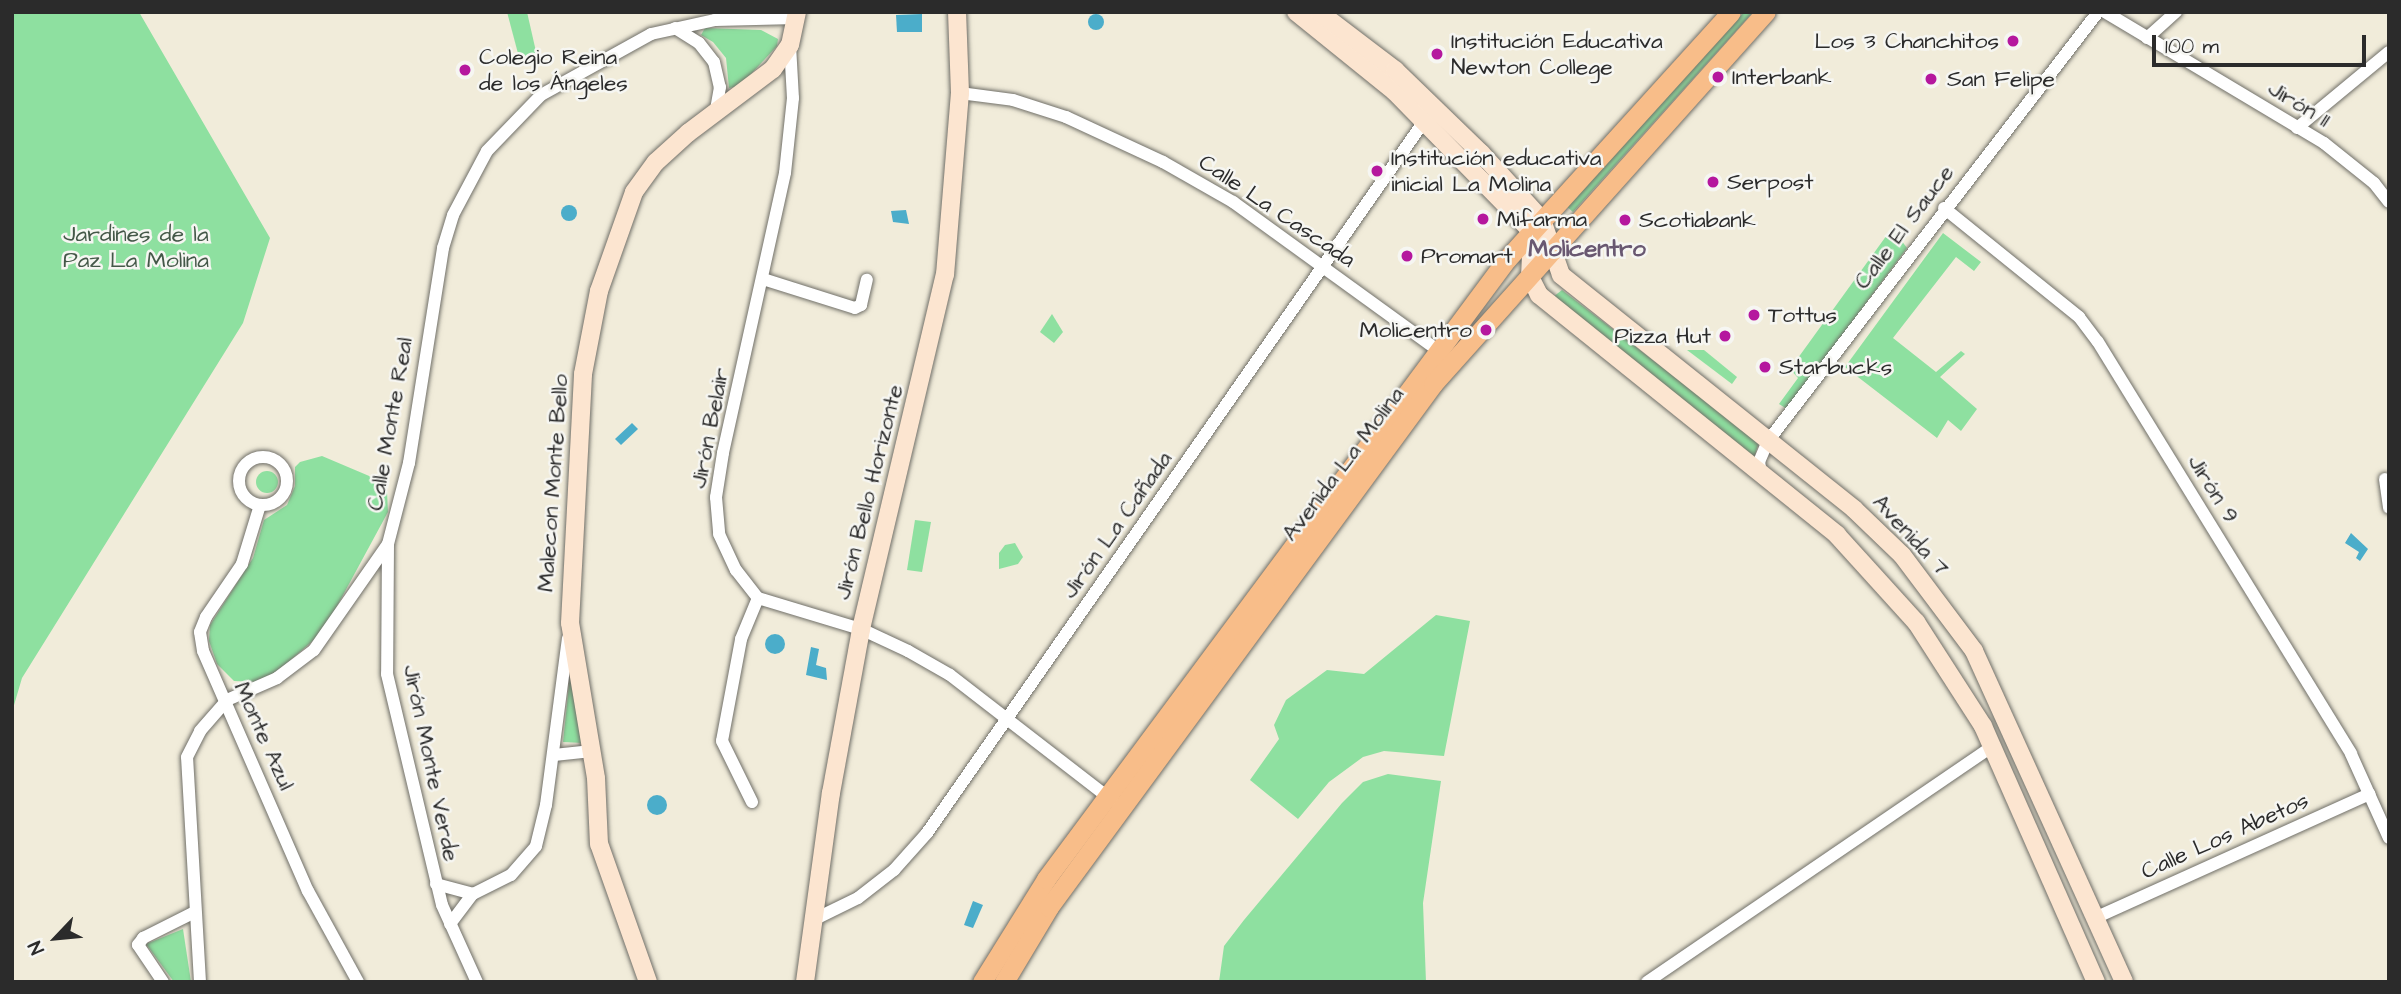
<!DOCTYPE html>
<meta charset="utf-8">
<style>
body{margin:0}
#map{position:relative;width:2401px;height:994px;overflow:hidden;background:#f1ecda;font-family:"Architects Daughter",sans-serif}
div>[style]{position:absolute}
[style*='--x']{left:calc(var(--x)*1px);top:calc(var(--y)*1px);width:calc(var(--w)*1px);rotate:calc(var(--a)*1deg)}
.green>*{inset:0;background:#8ee0a0}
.round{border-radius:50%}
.water>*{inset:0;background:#4badca}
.roads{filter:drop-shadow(0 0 2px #706f68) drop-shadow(0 0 2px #706f68)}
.street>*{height:12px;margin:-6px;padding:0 6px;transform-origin:6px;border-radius:6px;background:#fff}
.street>.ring{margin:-6px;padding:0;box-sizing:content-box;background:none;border:12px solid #fff;border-radius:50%}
.secondary>*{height:18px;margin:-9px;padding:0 9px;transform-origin:9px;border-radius:9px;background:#fce5d0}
.primary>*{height:19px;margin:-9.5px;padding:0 9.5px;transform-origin:9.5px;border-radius:9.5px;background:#f8bd89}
.dots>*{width:19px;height:19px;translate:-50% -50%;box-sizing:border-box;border:4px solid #f6f6f2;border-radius:50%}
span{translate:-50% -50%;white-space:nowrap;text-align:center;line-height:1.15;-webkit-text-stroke:5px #f6f6f2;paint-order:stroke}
.poi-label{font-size:23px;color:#2b2b2b}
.left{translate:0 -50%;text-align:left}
.right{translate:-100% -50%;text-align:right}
.street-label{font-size:23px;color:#2b2b2b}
.park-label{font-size:23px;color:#445848}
.neighbourhood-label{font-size:24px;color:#695871;font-weight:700}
.frame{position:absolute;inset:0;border:14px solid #2b2b2b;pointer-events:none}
.north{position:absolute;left:21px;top:903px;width:70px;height:70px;-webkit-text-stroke:5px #f6f6f2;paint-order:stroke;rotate:244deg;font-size:19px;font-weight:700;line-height:28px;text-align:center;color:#2b2b2b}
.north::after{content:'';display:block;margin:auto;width:24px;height:32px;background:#2b2b2b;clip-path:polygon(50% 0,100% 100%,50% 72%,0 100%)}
.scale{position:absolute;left:2152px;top:35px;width:214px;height:32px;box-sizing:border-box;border:4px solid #2b2b2b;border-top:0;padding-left:9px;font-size:21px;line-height:24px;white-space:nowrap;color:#2b2b2b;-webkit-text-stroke:5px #f6f6f2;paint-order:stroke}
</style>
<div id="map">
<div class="green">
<i style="clip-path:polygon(12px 12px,139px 12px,270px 238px,243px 323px,22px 678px,12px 712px)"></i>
<i style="clip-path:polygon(507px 12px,527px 12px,537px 56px,520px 61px)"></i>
<i style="clip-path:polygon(1744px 12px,1753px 12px,1573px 212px,1566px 206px)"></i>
<i style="clip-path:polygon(705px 28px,761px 30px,778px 39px,777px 46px,740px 86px,729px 88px,726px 58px,713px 42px,701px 35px)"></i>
<i style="clip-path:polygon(1892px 228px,1907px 248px,1787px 409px,1779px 404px,1798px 378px,1790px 369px)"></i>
<i style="clip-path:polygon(1943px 233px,1981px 262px,1974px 271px,1956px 257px,1893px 338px,1936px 372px,1961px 351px,1965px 354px,1940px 377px,1977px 409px,1961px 431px,1948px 420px,1937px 438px,1845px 367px)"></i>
<i style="clip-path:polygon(1562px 290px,1759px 442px,1754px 458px,1553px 297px)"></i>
<i style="clip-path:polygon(1052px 314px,1063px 332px,1054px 343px,1040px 332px)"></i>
<i style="clip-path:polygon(1687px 350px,1704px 350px,1737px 377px,1732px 384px)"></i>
<i style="clip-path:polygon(322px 456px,381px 481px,387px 491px,388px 512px,323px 632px,279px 670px,258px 682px,234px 681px,217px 664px,209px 641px,210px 625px,253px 558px,264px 520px,287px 505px,295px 486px,295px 467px,300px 462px)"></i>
<i class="round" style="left:256px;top:471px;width:22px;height:22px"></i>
<i style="clip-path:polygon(915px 520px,931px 522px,922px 572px,907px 570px)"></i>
<i style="clip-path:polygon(1015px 543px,1023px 557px,1018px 564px,999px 569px,999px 553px,1005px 545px)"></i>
<i style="clip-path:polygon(1436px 615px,1470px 621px,1444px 756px,1384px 751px,1363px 757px,1329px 782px,1298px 819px,1250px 780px,1279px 739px,1274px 725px,1286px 700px,1327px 670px,1364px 674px)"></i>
<i style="clip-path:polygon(571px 665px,583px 743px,563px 742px)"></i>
<i style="clip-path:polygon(1388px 774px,1441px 781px,1423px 903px,1426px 982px,1219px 982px,1224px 946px,1244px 920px,1342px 803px,1363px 782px)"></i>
<i style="clip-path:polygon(183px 929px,191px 982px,174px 982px,146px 944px)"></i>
</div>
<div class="water">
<i style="clip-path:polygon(922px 14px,922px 32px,897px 32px,896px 15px)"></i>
<i class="round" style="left:1088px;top:14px;width:16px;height:16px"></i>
<i class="round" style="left:561px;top:205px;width:16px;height:16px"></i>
<i style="clip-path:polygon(906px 210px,909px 224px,893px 222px,891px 211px)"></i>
<i style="clip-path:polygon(632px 423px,638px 429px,621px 445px,615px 439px)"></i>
<i style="clip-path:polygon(2351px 533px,2368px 549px,2360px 561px,2356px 558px,2359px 552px,2345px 543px)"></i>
<i class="round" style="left:765px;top:634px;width:20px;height:20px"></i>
<i style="clip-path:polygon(811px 647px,819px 649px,816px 665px,826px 668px,827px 680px,806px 675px)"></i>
<i class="round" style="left:647px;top:795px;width:20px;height:20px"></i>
<i style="clip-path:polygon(973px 901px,983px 905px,973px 928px,964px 925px)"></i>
</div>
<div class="roads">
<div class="street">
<i style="--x:2105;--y:12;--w:255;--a:30.9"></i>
<i style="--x:2324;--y:143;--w:64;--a:38.7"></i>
<i style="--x:2374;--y:183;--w:24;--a:52"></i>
<i style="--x:675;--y:28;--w:28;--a:32"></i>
<i style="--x:699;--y:43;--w:24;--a:52"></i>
<i style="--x:714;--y:62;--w:26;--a:77"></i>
<i style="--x:720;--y:87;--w:27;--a:100"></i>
<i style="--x:2147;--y:38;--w:39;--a:-42"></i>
<i style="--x:790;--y:45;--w:53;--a:86.8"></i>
<i style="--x:793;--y:98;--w:75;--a:96.1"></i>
<i style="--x:785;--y:173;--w:287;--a:102.5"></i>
<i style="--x:723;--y:453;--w:45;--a:99"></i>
<i style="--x:716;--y:497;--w:37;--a:85"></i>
<i style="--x:719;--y:534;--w:40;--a:65"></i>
<i style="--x:736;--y:570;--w:36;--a:52"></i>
<i style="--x:758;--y:598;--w:108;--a:16.8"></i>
<i style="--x:861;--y:629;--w:52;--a:25.1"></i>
<i style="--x:908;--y:651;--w:48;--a:29.7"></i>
<i style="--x:950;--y:675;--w:206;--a:37.7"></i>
<i style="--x:960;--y:93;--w:53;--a:7.5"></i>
<i style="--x:1013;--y:100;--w:56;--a:17.8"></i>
<i style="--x:1066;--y:117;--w:107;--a:24.9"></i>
<i style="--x:1163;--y:162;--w:81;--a:29.7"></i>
<i style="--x:1233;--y:202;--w:259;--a:35.9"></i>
<i style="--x:2297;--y:128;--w:119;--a:-39.6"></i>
<i style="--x:1944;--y:208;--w:174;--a:38.9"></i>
<i style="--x:2079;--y:317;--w:31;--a:53"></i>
<i style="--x:2098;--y:342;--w:483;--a:58.4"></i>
<i style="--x:2351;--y:754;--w:92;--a:65.7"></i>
<i style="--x:763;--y:279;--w:96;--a:17.5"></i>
<i style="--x:855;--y:308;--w:7;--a:-27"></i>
<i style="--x:861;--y:305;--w:26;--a:-77"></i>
<i class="ring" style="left:239px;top:457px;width:36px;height:36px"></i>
<i style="--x:1761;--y:474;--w:12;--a:-99"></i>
<i style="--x:1759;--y:462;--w:23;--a:-67"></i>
<i style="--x:1768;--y:441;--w:541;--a:-52.43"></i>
<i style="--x:2385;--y:479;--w:29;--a:82"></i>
<i style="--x:260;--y:505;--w:62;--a:107"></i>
<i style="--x:242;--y:564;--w:64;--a:124.2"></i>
<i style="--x:206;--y:617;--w:16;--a:112"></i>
<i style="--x:200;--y:632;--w:19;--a:81"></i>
<i style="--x:203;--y:651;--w:262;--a:66.4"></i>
<i style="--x:308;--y:891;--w:104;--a:61.2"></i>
<i style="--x:388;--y:545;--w:129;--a:90.4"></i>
<i style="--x:387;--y:674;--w:237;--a:76.6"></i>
<i style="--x:442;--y:905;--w:85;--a:65.6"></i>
<i style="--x:554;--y:755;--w:38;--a:-6"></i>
<i style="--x:752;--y:802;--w:68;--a:-116.2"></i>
<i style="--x:722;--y:741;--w:104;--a:-79.4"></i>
<i style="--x:741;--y:639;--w:44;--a:-67.5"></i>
<i style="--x:436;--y:884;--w:38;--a:15"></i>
<i style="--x:2097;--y:917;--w:299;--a:-24.3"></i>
<i style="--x:811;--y:921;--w:52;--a:-26.1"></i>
<i style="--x:858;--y:898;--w:46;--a:-37.9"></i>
<i style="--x:894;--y:870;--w:50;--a:-48.3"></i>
<i style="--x:927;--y:833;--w:870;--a:-55.07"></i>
<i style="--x:450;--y:924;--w:38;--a:-53"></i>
<i style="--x:473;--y:894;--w:42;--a:-26.6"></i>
<i style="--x:511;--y:875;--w:38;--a:-49"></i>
<i style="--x:536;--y:846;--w:42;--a:-76.3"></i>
<i style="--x:546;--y:805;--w:168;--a:-82.5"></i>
<i style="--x:163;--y:982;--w:45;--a:-124"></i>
<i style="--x:138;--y:945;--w:9;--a:-54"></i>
<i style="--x:143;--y:938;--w:56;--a:-26.6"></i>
<i style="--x:200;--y:982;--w:225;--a:-93.3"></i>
<i style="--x:187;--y:757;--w:29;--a:-63"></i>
<i style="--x:200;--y:731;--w:41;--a:-48.9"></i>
<i style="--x:227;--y:700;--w:55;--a:-23.7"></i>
<i style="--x:277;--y:678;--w:46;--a:-37.1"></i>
<i style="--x:314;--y:650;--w:129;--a:-55.1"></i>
<i style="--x:388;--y:544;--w:84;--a:-75.5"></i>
<i style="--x:409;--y:463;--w:218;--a:-81"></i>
<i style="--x:443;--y:248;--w:34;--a:-73"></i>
<i style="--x:453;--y:215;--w:72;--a:-62"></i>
<i style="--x:487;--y:151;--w:78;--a:-46"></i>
<i style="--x:541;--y:95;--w:126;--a:-29"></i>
<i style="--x:651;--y:34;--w:66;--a:-12.3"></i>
<i style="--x:715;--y:20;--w:81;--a:-1.4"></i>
<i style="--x:1647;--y:982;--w:417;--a:-34.3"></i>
</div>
<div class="secondary">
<i style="--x:1296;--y:12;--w:126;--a:38.9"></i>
<i style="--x:1394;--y:91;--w:197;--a:45.6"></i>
<i style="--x:1532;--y:232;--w:45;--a:92.5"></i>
<i style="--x:1530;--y:277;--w:20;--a:63"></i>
<i style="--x:1539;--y:295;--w:383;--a:38.8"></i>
<i style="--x:1837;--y:535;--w:118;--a:47.8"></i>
<i style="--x:1916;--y:622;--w:124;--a:57.2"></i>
<i style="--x:1983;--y:726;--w:280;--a:66.2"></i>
<i style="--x:1319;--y:12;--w:96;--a:37.3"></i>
<i style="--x:1395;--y:70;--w:120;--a:44"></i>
<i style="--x:1481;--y:153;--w:91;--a:47.7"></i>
<i style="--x:1542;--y:220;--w:58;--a:70.9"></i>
<i style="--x:1561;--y:275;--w:375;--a:38.6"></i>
<i style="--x:1854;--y:509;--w:66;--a:43.8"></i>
<i style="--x:1902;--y:555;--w:120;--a:53.1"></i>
<i style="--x:1974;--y:651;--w:363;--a:65.6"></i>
<i style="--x:648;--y:982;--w:146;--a:-109.5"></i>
<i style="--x:599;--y:844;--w:66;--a:-92.6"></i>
<i style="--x:596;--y:778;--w:157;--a:-99.5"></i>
<i style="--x:570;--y:623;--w:249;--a:-87"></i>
<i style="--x:583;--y:374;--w:85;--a:-79.1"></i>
<i style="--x:599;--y:291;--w:105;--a:-70.5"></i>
<i style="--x:634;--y:192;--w:37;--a:-54"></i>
<i style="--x:656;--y:162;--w:43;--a:-42.2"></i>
<i style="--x:688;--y:133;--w:106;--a:-37"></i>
<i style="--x:773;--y:69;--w:29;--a:-55"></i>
<i style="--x:790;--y:45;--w:34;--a:-78"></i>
<i style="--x:805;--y:982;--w:191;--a:-82.2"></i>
<i style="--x:831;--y:793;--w:167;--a:-79.6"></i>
<i style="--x:861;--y:629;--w:364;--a:-76.7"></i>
<i style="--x:945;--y:275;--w:183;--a:-85.3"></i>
<i style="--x:960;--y:93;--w:81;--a:-92.1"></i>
</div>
<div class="primary">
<i style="--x:982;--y:982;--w:121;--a:-58.1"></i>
<i style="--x:1046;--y:879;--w:773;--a:-53.37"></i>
<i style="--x:1507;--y:259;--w:333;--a:-47.8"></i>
<i style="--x:1004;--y:982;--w:87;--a:-59"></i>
<i style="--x:1049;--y:907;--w:649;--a:-53.71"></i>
<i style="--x:1433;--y:384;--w:499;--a:-48.2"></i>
</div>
</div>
<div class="dots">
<i style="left:2013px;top:41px;background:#b5179e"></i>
<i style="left:1437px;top:54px;background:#b5179e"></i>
<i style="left:465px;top:70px;background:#b5179e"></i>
<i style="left:1718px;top:77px;background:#b5179e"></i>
<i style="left:1931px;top:79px;background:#b5179e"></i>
<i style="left:1377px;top:171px;background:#b5179e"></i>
<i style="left:1713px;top:182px;background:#b5179e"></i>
<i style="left:1483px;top:219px;background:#b5179e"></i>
<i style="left:1625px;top:220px;background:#b5179e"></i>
<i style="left:1407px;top:256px;background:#b5179e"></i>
<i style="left:1754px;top:315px;background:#b5179e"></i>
<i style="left:1486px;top:330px;background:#b5179e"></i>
<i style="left:1725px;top:336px;background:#b5179e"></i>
<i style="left:1765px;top:367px;background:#b5179e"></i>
</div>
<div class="poi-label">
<span class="left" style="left:1451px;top:54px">Institución Educativa<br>Newton College</span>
<span class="right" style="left:1999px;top:41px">Los 3 Chanchitos</span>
<span class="left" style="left:479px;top:70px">Colegio Reina<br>de los Ángeles</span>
<span class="left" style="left:1732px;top:77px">Interbank</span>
<span class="left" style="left:1947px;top:79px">San Felipe</span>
<span class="left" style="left:1391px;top:171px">Institución educativa<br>inicial La Molina</span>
<span class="left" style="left:1727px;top:182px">Serpost</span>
<span class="left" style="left:1497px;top:219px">Mifarma</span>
<span class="left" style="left:1639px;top:220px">Scotiabank</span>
<span class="left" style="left:1421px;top:256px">Promart</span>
<span class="left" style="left:1768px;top:315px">Tottus</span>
<span class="right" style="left:1472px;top:330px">Molicentro</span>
<span class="right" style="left:1711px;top:336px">Pizza Hut</span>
<span class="left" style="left:1779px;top:367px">Starbucks</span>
</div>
<div class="street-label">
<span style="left:2299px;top:104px;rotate:31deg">Jirón 11</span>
<span style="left:1277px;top:211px;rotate:34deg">Calle La Cascada</span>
<span style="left:1904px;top:227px;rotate:-53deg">Calle El Sauce</span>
<span style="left:390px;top:424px;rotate:-80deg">Calle Monte Real</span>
<span style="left:710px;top:428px;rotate:-79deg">Jirón Belair</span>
<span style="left:1343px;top:464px;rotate:-53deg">Avenida La Molina</span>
<span style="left:553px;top:483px;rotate:-86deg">Malecon Monte Bello</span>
<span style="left:2213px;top:489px;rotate:58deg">Jirón 9</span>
<span style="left:869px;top:492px;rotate:-76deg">Jirón Bello Horizonte</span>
<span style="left:1117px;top:525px;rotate:-55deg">Jirón La Cañada</span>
<span style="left:1911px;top:535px;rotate:47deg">Avenida 7</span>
<span style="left:264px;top:736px;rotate:66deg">Monte Azul</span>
<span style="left:431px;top:763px;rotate:78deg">Jirón Monte Verde</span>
<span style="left:2225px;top:836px;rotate:-24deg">Calle Los Abetos</span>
</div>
<div class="park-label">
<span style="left:136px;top:247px">Jardines de la<br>Paz La Molina</span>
</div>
<div class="neighbourhood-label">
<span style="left:1587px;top:250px">Molicentro</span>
</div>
<div class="frame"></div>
<div class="north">N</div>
<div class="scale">100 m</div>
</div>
